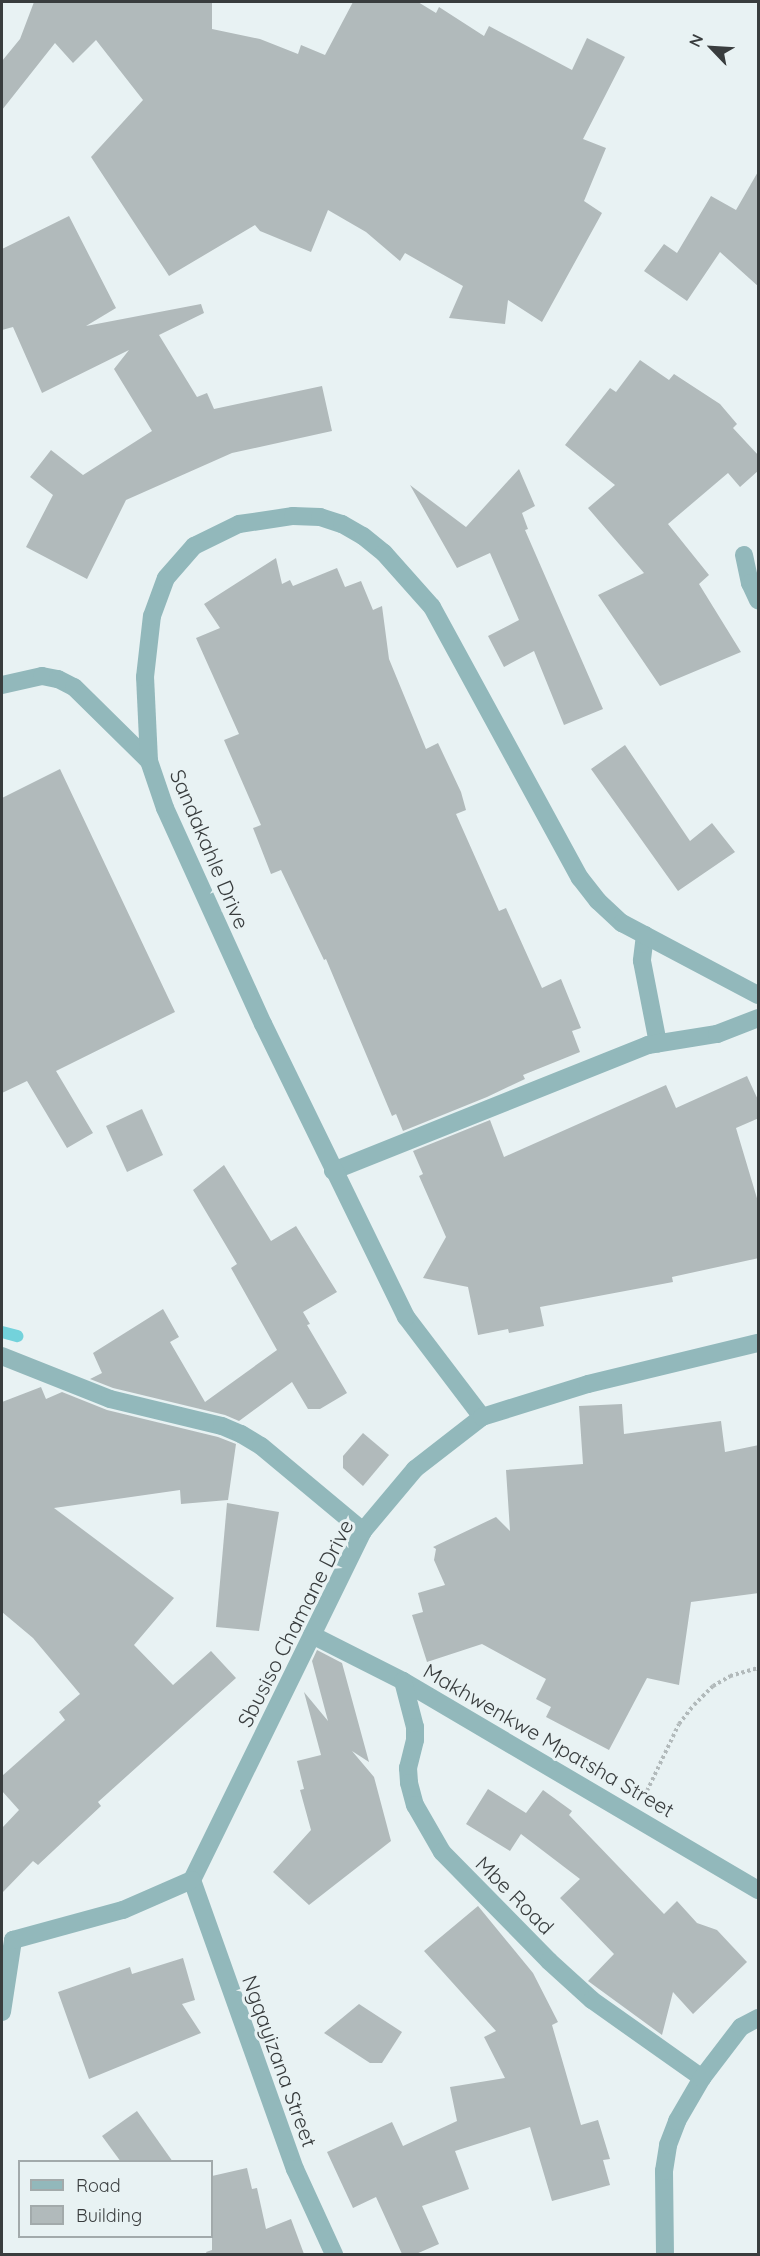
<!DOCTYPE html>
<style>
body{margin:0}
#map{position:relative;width:760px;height:2256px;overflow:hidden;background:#e8f2f3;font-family:Quicksand,sans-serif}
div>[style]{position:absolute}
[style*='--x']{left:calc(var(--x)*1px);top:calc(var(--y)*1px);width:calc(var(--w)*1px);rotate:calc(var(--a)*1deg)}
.stream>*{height:12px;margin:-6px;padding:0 6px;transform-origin:6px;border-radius:6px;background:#73d2db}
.building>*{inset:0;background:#b1babb}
.path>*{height:4px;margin-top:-2px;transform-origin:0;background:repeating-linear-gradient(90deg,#b2babb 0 3px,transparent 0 6px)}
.street>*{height:18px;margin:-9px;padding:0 9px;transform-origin:9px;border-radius:9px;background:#92b8bb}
span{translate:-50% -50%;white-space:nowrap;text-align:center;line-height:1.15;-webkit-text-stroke:6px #e8f2f3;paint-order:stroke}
.street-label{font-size:21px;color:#393d3e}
.frame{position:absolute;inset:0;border:3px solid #393d3e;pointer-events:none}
.legend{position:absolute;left:18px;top:2160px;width:195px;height:78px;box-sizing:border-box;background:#e8f2f3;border:2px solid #a2aaab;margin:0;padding:8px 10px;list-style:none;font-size:18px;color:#393d3e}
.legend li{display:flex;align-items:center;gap:12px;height:30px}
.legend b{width:30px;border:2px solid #a2aaab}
.north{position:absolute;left:682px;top:18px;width:60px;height:60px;-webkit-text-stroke:4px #e8f2f3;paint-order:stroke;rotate:295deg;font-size:16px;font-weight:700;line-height:24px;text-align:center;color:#393d3e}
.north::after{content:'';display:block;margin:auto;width:21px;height:27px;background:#393d3e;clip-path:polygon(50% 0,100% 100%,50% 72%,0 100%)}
</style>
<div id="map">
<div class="stream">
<i style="--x:2;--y:1332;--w:16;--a:15"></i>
</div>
<div class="building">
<i style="clip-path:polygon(34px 2px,212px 2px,212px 29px,260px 39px,298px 54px,301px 45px,325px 55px,353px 2px,418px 2px,436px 13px,439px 7px,484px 36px,489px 26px,572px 70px,587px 38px,625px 57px,583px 139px,606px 148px,584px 201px,602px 213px,542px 322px,508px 300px,505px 324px,449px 318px,463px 286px,405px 253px,400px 261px,366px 232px,328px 210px,311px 252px,260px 231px,255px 225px,169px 276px,91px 157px,143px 100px,96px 40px,73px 63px,55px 43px,2px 110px,2px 61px,20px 39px)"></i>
<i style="clip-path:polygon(759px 170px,759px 287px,720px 252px,687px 301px,644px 271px,664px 244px,677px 253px,711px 196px,736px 210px)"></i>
<i style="clip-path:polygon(69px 216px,116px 308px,86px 326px,201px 304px,204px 313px,159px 335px,197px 397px,207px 393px,214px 409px,322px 386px,332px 431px,232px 453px,126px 500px,87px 579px,26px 547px,53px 495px,30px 477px,51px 450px,83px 475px,152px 431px,114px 369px,129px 350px,42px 393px,13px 327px,2px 330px,2px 249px)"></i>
<i style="clip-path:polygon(640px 360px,669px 380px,674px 374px,720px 404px,737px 424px,733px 428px,759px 456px,759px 470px,740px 487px,728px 473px,668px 524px,709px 575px,699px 584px,741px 652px,660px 686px,598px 595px,644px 573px,588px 508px,615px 485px,565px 445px,610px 388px,616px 392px)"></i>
<i style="clip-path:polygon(519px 469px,535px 506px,522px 513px,528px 529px,525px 530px,603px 709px,564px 725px,534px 651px,504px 667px,488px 636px,519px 620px,490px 553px,457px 568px,410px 485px,466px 527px)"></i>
<i style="clip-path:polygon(276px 558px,282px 584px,290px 580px,293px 586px,337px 568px,345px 587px,361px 581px,373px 610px,382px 606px,389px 659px,426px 749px,438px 743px,461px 792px,466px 810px,456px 814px,499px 911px,506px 908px,542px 988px,561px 979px,581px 1028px,572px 1031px,580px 1052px,523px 1075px,525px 1079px,487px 1097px,403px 1131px,396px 1114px,392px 1116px,326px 959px,324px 960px,281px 870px,271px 874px,253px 828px,261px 825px,224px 740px,239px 734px,196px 638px,220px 628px,204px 604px)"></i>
<i style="clip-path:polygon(625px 745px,690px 841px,712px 823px,735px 852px,678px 891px,591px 769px)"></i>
<i style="clip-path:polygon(60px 769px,175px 1012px,56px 1071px,93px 1133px,67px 1148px,27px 1081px,2px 1093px,2px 798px)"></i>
<i style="clip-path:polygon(747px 1076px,759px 1102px,759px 1118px,736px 1128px,759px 1205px,759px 1258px,672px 1277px,673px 1282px,540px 1307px,544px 1326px,509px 1333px,508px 1329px,478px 1335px,468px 1287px,423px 1278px,446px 1237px,419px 1176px,423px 1174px,413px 1151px,490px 1120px,504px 1157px,666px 1085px,676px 1108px)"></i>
<i style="clip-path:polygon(142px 1109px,163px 1155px,127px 1172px,106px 1126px)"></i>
<i style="clip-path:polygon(224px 1165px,271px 1241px,296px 1226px,337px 1292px,303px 1312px,310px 1324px,307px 1325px,347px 1393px,320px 1409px,308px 1409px,292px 1382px,239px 1421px,225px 1415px,113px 1388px,90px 1379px,102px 1373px,93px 1353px,163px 1309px,179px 1337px,170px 1342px,205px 1402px,277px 1350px,231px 1268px,237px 1264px,193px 1190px)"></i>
<i style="clip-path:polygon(41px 1387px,46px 1399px,62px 1392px,107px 1410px,218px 1437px,236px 1444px,228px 1500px,181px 1504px,180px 1490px,54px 1508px,174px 1598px,134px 1645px,173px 1685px,211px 1651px,236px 1678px,98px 1802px,101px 1806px,38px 1865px,33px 1861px,2px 1893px,2px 1828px,19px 1810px,2px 1791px,2px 1776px,65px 1720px,59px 1712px,80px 1694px,33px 1638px,2px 1612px,2px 1402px)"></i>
<i style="clip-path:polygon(622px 1404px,624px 1434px,721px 1421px,725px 1452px,759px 1445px,759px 1593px,691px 1602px,679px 1685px,647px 1678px,609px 1750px,546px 1717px,551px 1707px,536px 1699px,546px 1679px,482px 1644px,427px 1662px,412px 1615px,423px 1612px,418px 1593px,445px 1585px,434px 1560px,436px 1549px,433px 1547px,496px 1517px,510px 1531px,506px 1470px,583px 1464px,579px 1406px)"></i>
<i style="clip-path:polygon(363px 1433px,389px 1455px,363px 1486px,343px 1468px,343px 1456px)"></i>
<i style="clip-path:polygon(227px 1503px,279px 1512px,259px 1631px,216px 1627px)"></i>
<i style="clip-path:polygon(317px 1650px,342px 1663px,369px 1762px,352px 1751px,374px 1777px,391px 1841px,309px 1905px,273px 1872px,311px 1830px,300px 1790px,304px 1789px,297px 1761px,321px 1755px,304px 1692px,328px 1721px,312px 1661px)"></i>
<i style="clip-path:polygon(488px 1789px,526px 1813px,543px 1790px,572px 1811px,569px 1815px,664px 1914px,677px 1901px,697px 1923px,717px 1930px,747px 1962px,693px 2014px,673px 1992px,662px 2035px,588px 1981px,614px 1954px,560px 1898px,580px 1879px,521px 1834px,510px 1851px,466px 1824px)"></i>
<i style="clip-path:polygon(478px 1906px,533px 1973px,558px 2022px,552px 2025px,581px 2125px,598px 2120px,610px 2159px,603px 2160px,610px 2185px,552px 2201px,530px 2127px,455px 2151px,469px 2189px,422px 2206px,439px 2244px,416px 2254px,402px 2254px,376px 2197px,353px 2208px,327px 2152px,392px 2122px,403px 2146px,457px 2121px,450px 2087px,505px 2078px,484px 2037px,496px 2031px,424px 1951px)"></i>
<i style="clip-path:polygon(183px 1958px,195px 2000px,182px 2004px,201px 2033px,89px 2079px,58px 1992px,130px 1967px,132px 1974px)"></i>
<i style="clip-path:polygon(359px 2004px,402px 2032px,382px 2063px,370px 2063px,324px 2033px)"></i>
<i style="clip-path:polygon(137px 2111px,173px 2162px,121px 2162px,102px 2136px)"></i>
<i style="clip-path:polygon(247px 2168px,252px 2189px,257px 2188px,266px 2229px,291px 2219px,304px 2254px,207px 2254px,206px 2252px,212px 2250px,212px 2176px)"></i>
</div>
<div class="path">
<i style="--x:647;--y:1791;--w:74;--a:-64.5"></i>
<i style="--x:679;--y:1724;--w:24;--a:-52"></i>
<i style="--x:694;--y:1705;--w:27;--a:-45"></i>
<i style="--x:713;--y:1686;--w:20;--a:-30"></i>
<i style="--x:730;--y:1676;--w:29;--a:-16"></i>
</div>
<div class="street">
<i style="--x:744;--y:555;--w:29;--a:78"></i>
<i style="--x:750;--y:583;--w:19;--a:65"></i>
<i style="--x:2;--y:685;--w:41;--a:-12.7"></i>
<i style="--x:42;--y:676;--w:16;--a:11"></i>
<i style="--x:58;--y:679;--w:18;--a:27"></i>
<i style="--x:74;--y:687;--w:105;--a:44.6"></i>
<i style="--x:645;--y:935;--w:26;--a:97"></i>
<i style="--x:642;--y:961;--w:84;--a:79"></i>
<i style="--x:333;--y:1171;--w:339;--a:-21.8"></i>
<i style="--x:648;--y:1045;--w:70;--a:-9.1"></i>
<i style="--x:717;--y:1034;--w:44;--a:-21.3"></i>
<i style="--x:2;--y:1356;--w:116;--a:21.7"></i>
<i style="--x:110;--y:1399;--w:115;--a:13.6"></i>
<i style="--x:222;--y:1426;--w:21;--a:23"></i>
<i style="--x:241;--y:1434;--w:23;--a:31"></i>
<i style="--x:261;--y:1446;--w:133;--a:39.8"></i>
<i style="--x:482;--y:1417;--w:126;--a:-127.2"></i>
<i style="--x:406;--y:1317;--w:326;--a:-116"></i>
<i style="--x:263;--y:1024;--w:237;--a:-114.4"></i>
<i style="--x:165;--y:808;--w:50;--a:-108.8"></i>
<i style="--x:149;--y:761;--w:84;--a:-92.7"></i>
<i style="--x:145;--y:677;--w:61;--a:-83.5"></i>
<i style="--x:152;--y:616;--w:40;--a:-69.8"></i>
<i style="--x:166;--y:578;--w:43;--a:-48.8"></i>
<i style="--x:194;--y:546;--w:50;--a:-26.1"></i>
<i style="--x:239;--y:524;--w:55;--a:-8.4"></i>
<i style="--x:293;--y:516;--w:27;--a:2"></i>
<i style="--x:320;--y:517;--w:23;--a:18"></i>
<i style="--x:342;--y:524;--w:24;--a:30"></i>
<i style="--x:363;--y:536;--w:27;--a:39"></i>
<i style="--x:384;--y:553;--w:72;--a:48.4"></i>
<i style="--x:432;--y:607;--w:309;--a:61.4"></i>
<i style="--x:580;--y:878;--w:29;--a:52"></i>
<i style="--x:598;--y:901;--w:33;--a:43"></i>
<i style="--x:622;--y:923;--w:154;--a:27.9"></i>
<i style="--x:312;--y:1635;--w:102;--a:26.8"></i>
<i style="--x:403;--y:1681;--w:412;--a:30.5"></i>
<i style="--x:403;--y:1681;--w:48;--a:75.4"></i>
<i style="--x:415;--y:1727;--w:13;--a:90"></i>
<i style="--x:415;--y:1740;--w:29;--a:104"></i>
<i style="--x:408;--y:1768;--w:15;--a:86"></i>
<i style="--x:409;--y:1783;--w:23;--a:75"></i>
<i style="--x:415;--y:1805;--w:54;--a:60.1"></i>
<i style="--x:442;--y:1852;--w:153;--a:45.5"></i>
<i style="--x:549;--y:1961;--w:58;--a:42.2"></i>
<i style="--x:592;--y:2000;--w:135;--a:35.3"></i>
<i style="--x:192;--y:1880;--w:389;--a:-63.9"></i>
<i style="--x:363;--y:1531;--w:81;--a:-50"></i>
<i style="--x:415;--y:1469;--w:85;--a:-37.8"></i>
<i style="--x:482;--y:1417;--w:111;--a:-17.3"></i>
<i style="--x:588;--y:1384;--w:175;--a:-13.6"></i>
<i style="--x:192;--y:1880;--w:307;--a:70.4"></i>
<i style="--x:295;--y:2169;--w:94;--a:65.4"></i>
<i style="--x:2;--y:2012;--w:73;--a:-81.3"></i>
<i style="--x:13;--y:1940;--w:114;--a:-15.3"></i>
<i style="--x:123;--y:1910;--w:75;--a:-23.5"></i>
<i style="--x:665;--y:2254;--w:83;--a:-90.7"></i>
<i style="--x:664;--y:2171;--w:26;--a:-81"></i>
<i style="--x:668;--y:2145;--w:26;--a:-69"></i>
<i style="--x:677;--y:2121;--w:50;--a:-59.8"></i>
<i style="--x:702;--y:2078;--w:64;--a:-52.6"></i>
<i style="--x:741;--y:2027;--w:19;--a:-28"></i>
</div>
<div class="street-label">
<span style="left:210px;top:849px;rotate:67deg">Sandakahle Drive</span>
<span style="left:295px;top:1623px;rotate:-63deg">Sbusiso Chamane Drive</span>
<span style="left:549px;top:1740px;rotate:30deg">Makhwenkwe Mpatsha Street</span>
<span style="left:515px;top:1895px;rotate:45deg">Mbe Road</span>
<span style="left:280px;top:2061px;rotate:70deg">Ngqayizana Street</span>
</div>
<div class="frame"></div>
<ul class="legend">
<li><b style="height:8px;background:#92b8bb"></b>Road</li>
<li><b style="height:16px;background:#b1babb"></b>Building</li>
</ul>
<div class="north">N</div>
</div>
